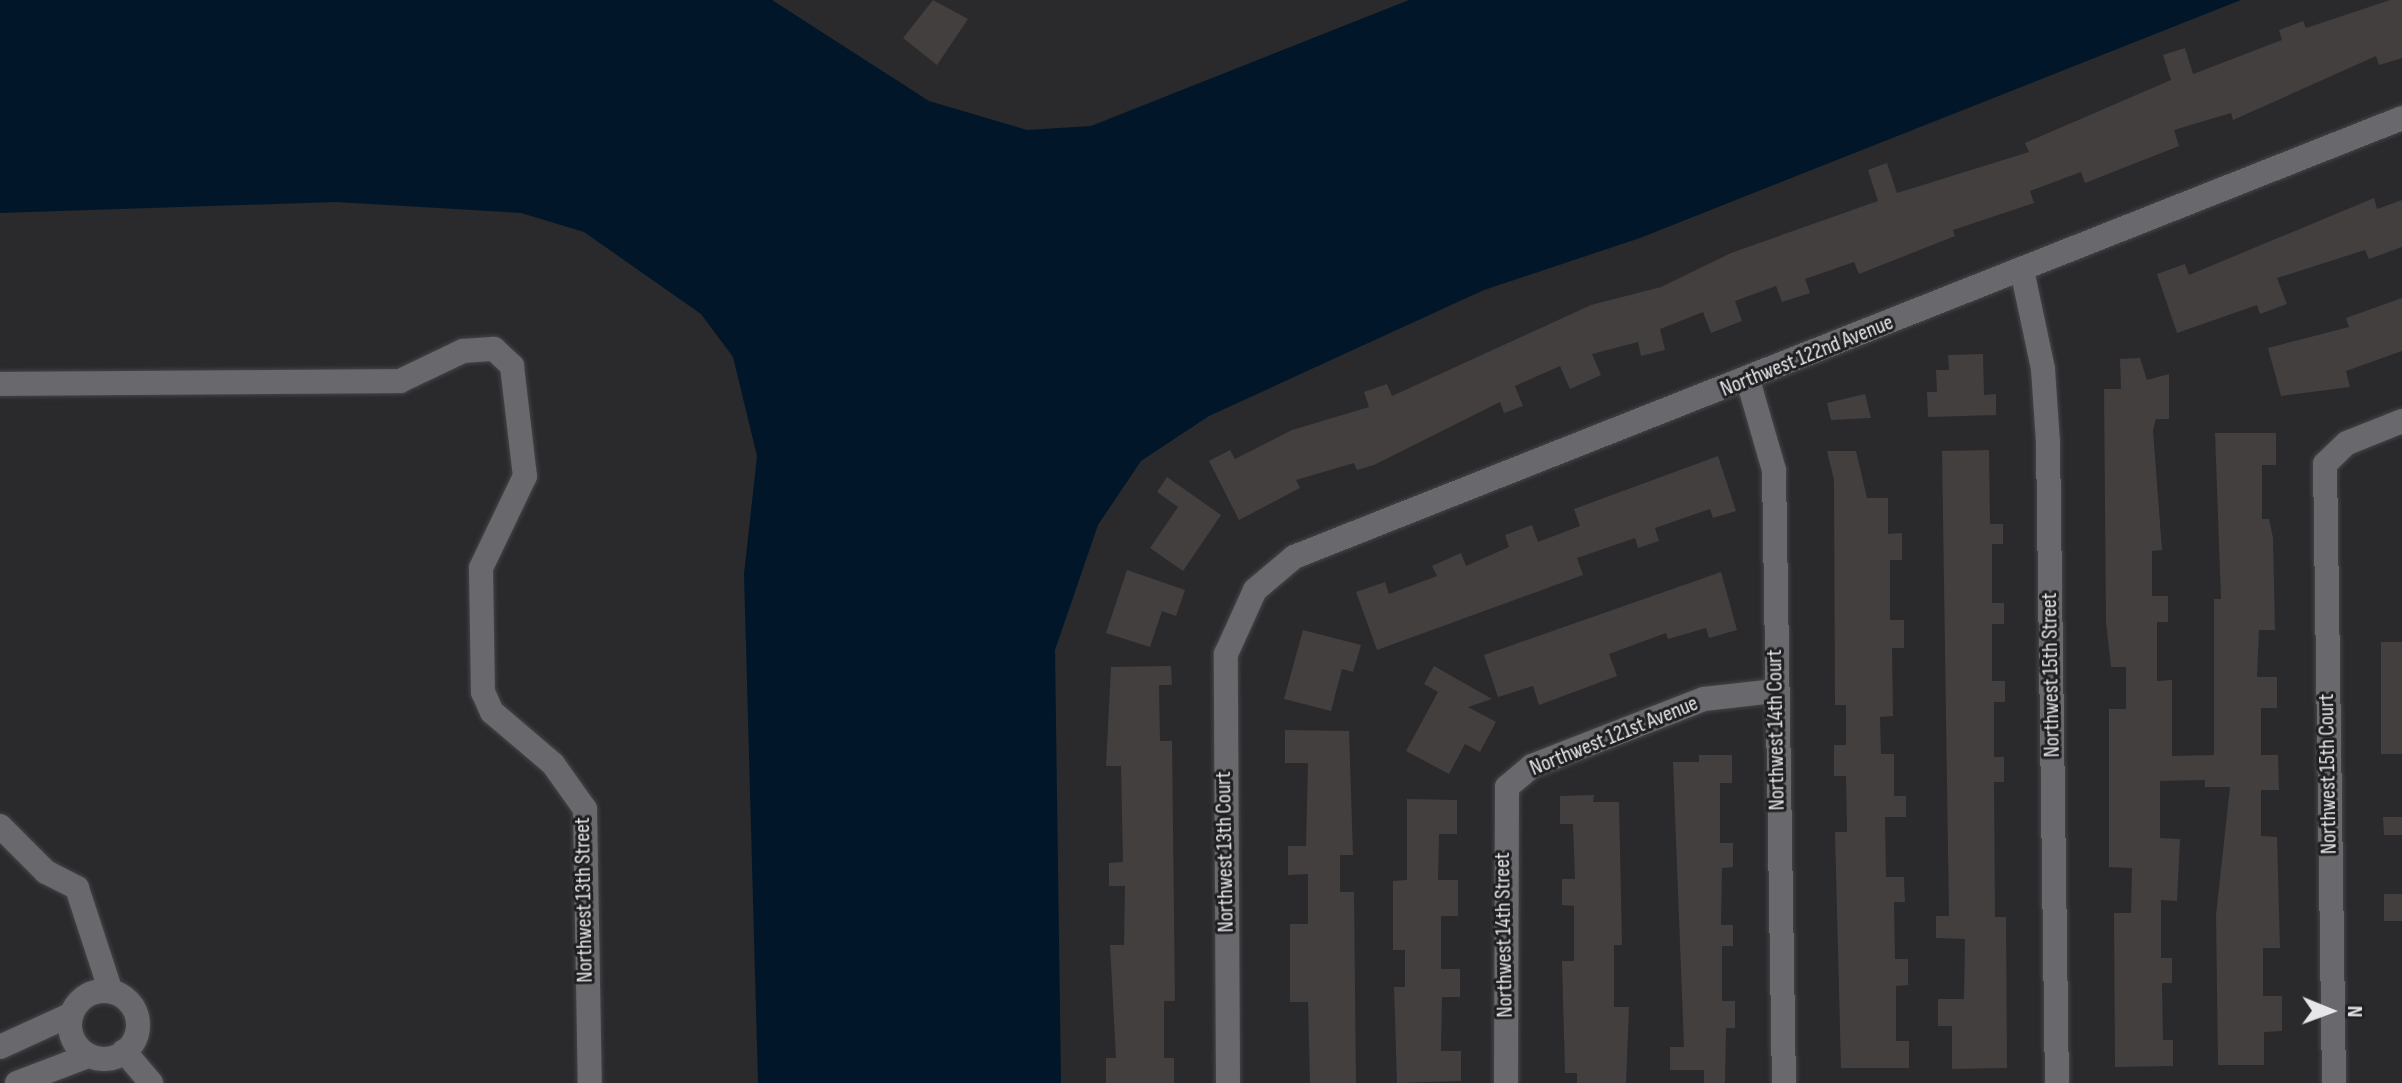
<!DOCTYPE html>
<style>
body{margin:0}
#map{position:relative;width:2402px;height:1083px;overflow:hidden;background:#2a292c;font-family:"Sofia Sans Condensed",sans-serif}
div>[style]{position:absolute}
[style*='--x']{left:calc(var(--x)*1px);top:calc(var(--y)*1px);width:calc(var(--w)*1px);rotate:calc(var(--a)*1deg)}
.water>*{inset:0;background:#011729}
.building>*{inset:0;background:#433f3e}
.roads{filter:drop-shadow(0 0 2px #454548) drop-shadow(0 0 2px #454548)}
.minor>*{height:24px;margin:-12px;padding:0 12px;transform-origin:12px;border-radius:12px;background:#69686c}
.minor>.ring{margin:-12px;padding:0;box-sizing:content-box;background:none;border:24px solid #69686c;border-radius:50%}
span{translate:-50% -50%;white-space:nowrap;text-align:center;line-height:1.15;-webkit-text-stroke:6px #202023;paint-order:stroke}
.street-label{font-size:22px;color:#e7e7e9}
.north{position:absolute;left:2290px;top:971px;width:80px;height:80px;-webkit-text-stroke:6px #202023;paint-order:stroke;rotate:91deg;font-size:22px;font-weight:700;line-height:32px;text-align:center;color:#e7e7e9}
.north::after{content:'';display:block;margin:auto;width:28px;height:36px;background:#e7e7e9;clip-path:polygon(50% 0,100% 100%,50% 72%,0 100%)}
</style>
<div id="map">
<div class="water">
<i style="clip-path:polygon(0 0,772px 0,929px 101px,1027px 130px,1091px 126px,1409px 0,2241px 0,1640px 238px,1484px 290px,1209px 416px,1141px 461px,1098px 525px,1055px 650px,1061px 1083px,758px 1083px,744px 574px,757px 456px,733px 357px,701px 314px,584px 232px,521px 213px,336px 202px,0 213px)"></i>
</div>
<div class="building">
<i style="clip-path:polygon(933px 0,968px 19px,937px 65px,903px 38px)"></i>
<i style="clip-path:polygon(2390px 0,2402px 0,2402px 58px,2379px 65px,2376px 56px,2233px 120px,2231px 113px,2174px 130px,2179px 146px,2085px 183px,2081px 172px,2030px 191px,2034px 203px,1953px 230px,1955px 236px,1859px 274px,1854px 262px,1805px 279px,1810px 293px,1782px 302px,1776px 286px,1735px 301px,1742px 321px,1711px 333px,1703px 312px,1660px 329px,1665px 350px,1641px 356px,1638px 342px,1592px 354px,1601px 375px,1570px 389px,1560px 366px,1515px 386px,1523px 406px,1504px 413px,1500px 402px,1374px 465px,1357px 470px,1354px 463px,1296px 480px,1300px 488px,1239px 520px,1209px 461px,1230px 450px,1235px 459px,1292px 430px,1369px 407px,1364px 392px,1387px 384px,1392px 396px,1591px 305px,1661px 287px,1731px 253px,1878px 201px,1868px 170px,1887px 163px,1897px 193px,2029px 152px,2025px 143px,2171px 80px,2163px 55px,2185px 48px,2193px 74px,2282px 40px,2279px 30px,2303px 21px,2306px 28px)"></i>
<i style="clip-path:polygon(2374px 198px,2377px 209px,2402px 200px,2402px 247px,2369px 259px,2365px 250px,2277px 278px,2287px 304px,2260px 314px,2257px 305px,2177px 333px,2157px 274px,2185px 264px,2189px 275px)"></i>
<i style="clip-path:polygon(2402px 298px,2402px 351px,2346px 371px,2350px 387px,2281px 396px,2268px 348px,2349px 327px,2346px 318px)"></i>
<i style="clip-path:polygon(1983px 354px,1984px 395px,1996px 394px,1996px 415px,1928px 417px,1927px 392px,1937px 392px,1936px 370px,1949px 370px,1948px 355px)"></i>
<i style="clip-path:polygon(2140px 358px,2147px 380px,2169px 374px,2169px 419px,2156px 419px,2153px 430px,2162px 550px,2152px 551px,2152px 596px,2168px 596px,2168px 622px,2157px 622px,2157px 681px,2172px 680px,2172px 756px,2214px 755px,2214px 599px,2221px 599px,2215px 433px,2276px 433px,2276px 465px,2262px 465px,2262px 519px,2269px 519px,2273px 538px,2275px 630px,2259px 630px,2257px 677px,2277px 677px,2277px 708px,2261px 708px,2261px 755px,2278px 755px,2279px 790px,2261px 790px,2261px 836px,2277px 837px,2280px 948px,2263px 948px,2263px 996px,2282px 996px,2282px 1031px,2264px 1032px,2264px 1065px,2218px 1065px,2216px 915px,2230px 787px,2205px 787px,2205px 780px,2160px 781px,2160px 838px,2180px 839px,2177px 901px,2161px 900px,2161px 958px,2172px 958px,2172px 983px,2162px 983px,2163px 1040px,2173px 1040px,2173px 1066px,2115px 1067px,2114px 913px,2131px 913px,2132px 868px,2109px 867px,2109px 709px,2126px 709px,2126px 667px,2111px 667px,2106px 622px,2104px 389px,2121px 389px,2120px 359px)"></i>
<i style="clip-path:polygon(1865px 394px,1871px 418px,1831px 420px,1827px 403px)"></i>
<i style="clip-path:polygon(1989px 450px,1990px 524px,2003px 524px,2003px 544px,1992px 544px,1992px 603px,2004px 603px,2004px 624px,1992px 624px,1992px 681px,2005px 681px,2005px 702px,1994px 702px,1994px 757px,2004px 757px,2004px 782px,1994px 782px,1995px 917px,2006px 917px,2007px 1068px,1952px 1069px,1952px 1026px,1938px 1026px,1938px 999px,1964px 999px,1965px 939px,1936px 938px,1936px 916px,1949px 916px,1942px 451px)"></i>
<i style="clip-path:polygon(1827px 451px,1856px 451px,1867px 498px,1888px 498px,1888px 534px,1902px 533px,1902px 560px,1890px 560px,1890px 620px,1904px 620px,1904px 648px,1892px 648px,1893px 716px,1880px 717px,1881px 754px,1894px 754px,1894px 796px,1906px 796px,1906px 817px,1885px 817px,1886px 877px,1904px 877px,1905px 902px,1894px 902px,1895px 959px,1908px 959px,1908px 985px,1896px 986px,1896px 1041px,1909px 1041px,1909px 1068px,1841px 1068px,1835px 832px,1847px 832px,1846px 776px,1834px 776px,1834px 745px,1846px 745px,1846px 705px,1835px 705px,1834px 480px)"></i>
<i style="clip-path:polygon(1718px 456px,1736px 511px,1713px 518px,1710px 509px,1655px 528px,1659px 541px,1638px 548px,1635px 538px,1577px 558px,1583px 575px,1377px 650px,1356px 592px,1385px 582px,1389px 594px,1437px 576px,1432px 566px,1461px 553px,1466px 566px,1509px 547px,1505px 535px,1532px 525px,1538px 542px,1580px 526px,1574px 509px)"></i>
<i style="clip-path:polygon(1167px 477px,1221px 515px,1183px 571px,1150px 548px,1178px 507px,1157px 492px)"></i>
<i style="clip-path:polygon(1127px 570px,1185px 590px,1176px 616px,1162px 611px,1150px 647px,1106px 633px)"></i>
<i style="clip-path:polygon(1721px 572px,1737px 630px,1709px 638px,1706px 628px,1668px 639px,1666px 633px,1609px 654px,1617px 676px,1539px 705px,1533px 686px,1498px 697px,1484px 655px)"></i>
<i style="clip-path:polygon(1303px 630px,1361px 645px,1353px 672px,1342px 669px,1331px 711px,1284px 699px)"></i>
<i style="clip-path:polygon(2381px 642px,2402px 642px,2402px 754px,2381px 754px)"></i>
<i style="clip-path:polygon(1171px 666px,1172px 685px,1159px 685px,1160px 741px,1172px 741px,1175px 1001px,1164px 1001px,1164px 1058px,1174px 1058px,1174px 1083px,1106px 1083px,1106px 1058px,1116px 1058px,1110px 945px,1124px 945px,1125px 886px,1109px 886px,1109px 863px,1123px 862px,1121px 766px,1106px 766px,1111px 667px)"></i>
<i style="clip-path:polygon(1434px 666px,1492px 699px,1468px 707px,1496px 722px,1480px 752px,1465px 744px,1449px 774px,1406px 751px,1438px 692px,1424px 684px)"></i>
<i style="clip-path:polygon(1285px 730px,1349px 731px,1353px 855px,1340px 855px,1340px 892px,1354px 892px,1356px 1083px,1310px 1083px,1308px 1002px,1290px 1002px,1290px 924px,1308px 924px,1308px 874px,1288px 875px,1288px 846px,1306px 846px,1308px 763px,1285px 763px)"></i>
<i style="clip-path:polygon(1699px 755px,1732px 755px,1732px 783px,1720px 783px,1720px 843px,1733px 843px,1733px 867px,1722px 868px,1721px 925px,1733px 925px,1733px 946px,1722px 946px,1722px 1001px,1735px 1001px,1735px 1028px,1726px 1028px,1725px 1083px,1704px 1083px,1704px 1070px,1670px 1070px,1670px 1047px,1684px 1047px,1673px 762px,1699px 762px)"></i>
<i style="clip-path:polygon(1594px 795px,1593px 802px,1619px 802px,1622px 945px,1614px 945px,1614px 1007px,1629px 1007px,1626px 1083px,1577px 1083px,1577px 1073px,1565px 1073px,1562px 961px,1574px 961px,1574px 906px,1562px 905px,1562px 879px,1575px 879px,1573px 824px,1560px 824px,1560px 796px)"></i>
<i style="clip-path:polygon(1407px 799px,1457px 800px,1457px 834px,1439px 834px,1438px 880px,1458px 880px,1458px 916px,1441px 916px,1441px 969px,1460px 969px,1460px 997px,1442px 997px,1441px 1051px,1461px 1051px,1461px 1081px,1397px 1083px,1394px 987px,1405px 987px,1405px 950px,1393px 950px,1393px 881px,1407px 880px)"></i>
<i style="clip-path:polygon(2383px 817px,2402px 817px,2402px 835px,2384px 835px)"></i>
<i style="clip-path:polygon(2384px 894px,2402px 894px,2402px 921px,2384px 921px)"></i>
</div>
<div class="roads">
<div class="minor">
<i style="--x:2022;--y:270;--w:101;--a:78"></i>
<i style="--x:2043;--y:369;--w:73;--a:86.1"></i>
<i style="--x:2048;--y:442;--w:641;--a:89.2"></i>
<i style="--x:1748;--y:380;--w:94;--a:73.9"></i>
<i style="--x:1774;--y:470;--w:613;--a:89.07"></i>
<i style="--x:0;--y:384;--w:400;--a:-0.4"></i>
<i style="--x:400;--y:381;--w:70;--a:-25.5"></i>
<i style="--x:463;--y:351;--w:31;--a:-4"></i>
<i style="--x:494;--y:349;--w:25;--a:43"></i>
<i style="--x:512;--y:366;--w:111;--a:83.3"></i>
<i style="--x:525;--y:476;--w:102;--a:115.6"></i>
<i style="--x:481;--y:568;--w:124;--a:89.1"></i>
<i style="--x:483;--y:692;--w:22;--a:66"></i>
<i style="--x:492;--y:712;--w:80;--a:40.4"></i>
<i style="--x:553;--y:764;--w:55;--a:54.6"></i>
<i style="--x:585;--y:809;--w:274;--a:89"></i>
<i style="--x:0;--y:826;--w:65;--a:45"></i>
<i style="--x:46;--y:872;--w:35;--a:27"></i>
<i style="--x:77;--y:888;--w:106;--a:71.9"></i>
<i class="ring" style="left:70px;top:991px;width:44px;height:44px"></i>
<i style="--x:0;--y:1047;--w:79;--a:-24.6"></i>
<i style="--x:124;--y:1051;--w:42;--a:49.8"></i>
<i style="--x:17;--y:1083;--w:73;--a:-20.9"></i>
<i style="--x:1228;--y:1083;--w:429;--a:-90.3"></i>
<i style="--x:1226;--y:654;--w:70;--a:-65.6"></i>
<i style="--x:1255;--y:590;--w:51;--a:-40.2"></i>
<i style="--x:1294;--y:557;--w:1192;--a:-21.61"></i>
<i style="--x:1506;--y:1083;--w:296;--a:-89.8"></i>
<i style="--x:1507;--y:787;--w:33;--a:-40"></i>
<i style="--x:1532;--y:766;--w:185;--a:-21.3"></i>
<i style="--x:1704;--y:699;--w:70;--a:-6.5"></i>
<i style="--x:2334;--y:1083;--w:619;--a:-90.83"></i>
<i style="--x:2325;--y:464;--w:30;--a:-44"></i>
<i style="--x:2347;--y:443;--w:59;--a:-21.8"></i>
</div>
</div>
<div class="street-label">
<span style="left:1807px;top:356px;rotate:-22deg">Northwest 122nd Avenue</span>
<span style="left:2051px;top:675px;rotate:-91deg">Northwest 15th Street</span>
<span style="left:1776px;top:730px;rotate:-91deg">Northwest 14th Court</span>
<span style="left:1614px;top:736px;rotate:-22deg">Northwest 121st Avenue</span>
<span style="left:2328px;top:774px;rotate:-91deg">Northwest 15th Court</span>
<span style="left:1225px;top:852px;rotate:-91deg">Northwest 13th Court</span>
<span style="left:584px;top:900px;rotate:-91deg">Northwest 13th Street</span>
<span style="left:1504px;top:935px;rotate:-91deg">Northwest 14th Street</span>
</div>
<div class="north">N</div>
</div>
